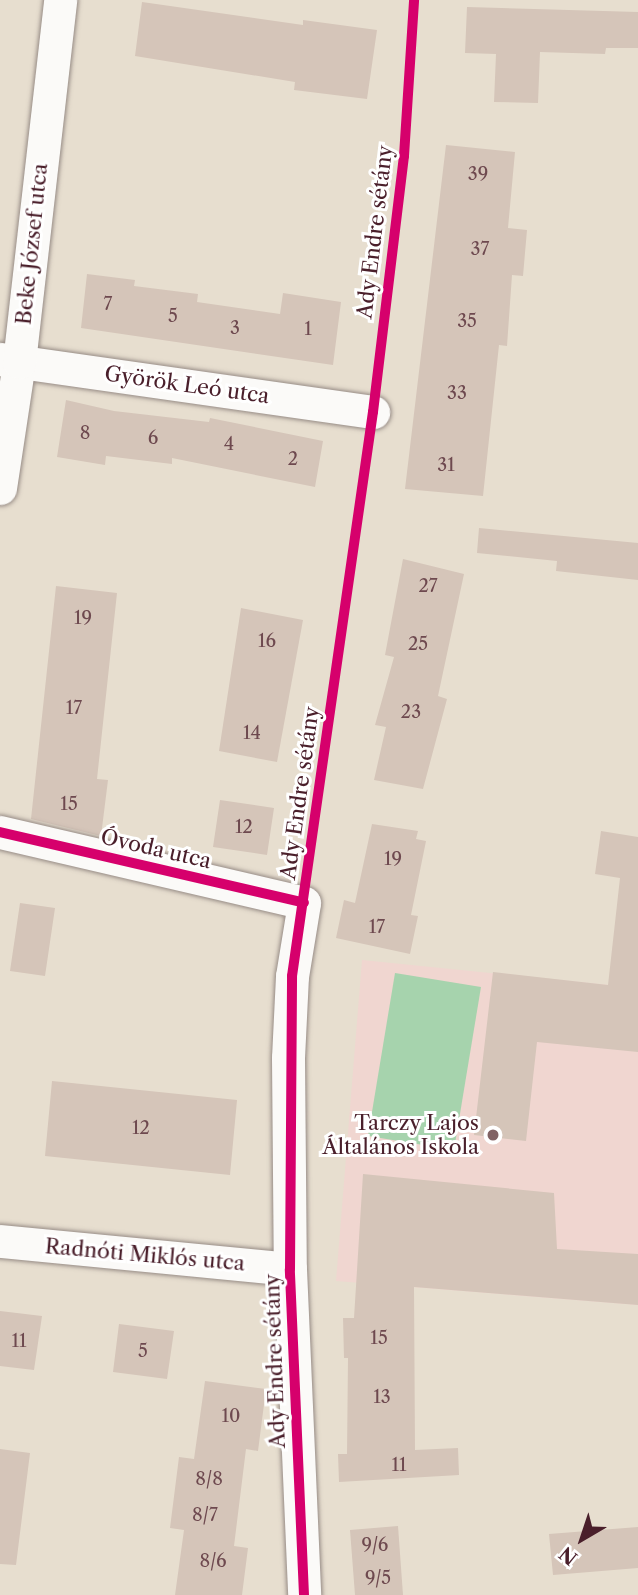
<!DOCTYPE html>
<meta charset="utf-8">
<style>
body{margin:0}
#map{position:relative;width:638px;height:1595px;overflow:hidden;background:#e7decf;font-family:"Libre Caslon Text",serif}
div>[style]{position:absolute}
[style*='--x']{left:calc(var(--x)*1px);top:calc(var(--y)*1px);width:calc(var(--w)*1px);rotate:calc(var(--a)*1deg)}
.built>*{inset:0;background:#f0d6d0}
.green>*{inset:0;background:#a6d3ad}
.building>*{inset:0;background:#d5c5b9}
.roads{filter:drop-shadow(0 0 2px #978c86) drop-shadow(0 0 2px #978c86)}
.minor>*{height:33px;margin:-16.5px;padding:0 16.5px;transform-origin:16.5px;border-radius:16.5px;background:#fbfaf8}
.cycleway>*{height:10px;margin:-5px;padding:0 5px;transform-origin:5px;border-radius:5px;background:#d6006c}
.dots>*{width:19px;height:19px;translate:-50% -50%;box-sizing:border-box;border:4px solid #fff;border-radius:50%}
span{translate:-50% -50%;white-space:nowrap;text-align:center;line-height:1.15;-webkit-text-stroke:6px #fff;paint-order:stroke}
.number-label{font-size:18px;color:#6e494f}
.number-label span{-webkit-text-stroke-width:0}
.street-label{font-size:21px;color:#4a1f2b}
.poi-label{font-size:21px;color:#4a1f2b}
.right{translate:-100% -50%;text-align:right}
.north{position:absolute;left:547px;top:1504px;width:70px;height:70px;-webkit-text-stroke:5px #fff;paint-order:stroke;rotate:219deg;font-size:19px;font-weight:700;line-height:28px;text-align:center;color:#4a1f2b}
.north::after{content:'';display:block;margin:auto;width:24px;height:32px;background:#4a1f2b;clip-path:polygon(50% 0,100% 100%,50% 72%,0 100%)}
</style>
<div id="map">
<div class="built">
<i style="clip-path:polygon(362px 960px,638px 988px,638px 1305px,336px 1281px)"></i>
</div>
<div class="green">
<i style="clip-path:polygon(395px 973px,481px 987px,454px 1150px,368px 1136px)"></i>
</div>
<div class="building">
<i style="clip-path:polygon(142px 2px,303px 25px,303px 20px,377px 30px,367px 99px,294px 90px,295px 82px,135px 56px)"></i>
<i style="clip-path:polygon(467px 7px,638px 12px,638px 48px,606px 48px,605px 54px,540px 52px,538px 103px,494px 102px,496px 54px,465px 53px)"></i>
<i style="clip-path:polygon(446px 145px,515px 152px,508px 228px,527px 230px,523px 276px,512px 275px,507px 346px,499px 345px,483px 496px,405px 489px)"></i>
<i style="clip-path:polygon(87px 274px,135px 280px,134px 286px,198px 294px,197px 302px,280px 314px,283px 293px,341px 302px,333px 365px,81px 328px)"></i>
<i style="clip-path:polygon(66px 400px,114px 411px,209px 422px,210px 418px,323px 441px,315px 487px,172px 458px,172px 464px,106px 456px,105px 465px,57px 457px)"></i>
<i style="clip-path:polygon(479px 528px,638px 543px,638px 580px,556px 571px,557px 561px,477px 553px)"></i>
<i style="clip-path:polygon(403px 559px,464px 574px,438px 696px,447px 699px,423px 789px,374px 780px,386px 727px,375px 725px,394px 657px,385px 655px)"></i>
<i style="clip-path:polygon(56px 586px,117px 593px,97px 779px,108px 780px,101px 836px,31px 819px)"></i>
<i style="clip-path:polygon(241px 608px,303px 620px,277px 762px,219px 751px)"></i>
<i style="clip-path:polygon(220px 800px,274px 808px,267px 855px,213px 847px)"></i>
<i style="clip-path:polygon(372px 824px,418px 831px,416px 839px,426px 841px,411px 915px,418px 916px,410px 954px,336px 938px,344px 900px,355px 903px)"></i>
<i style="clip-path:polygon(601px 831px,638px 837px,638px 1052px,537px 1042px,526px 1141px,474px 1135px,493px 972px,608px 985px,620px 878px,595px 874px)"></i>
<i style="clip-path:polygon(20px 903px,55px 908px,45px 976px,10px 971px)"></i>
<i style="clip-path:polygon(52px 1081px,237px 1100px,230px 1175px,45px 1156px)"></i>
<i style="clip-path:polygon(363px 1174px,554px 1193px,557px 1249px,638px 1254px,638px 1305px,414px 1287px,415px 1450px,458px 1448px,459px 1475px,339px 1482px,338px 1454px,347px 1454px,348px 1358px,344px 1358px,343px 1318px,354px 1318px)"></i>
<i style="clip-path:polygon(0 1311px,42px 1316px,34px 1370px,0 1366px)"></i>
<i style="clip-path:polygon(119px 1324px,174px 1331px,167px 1379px,113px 1372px)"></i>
<i style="clip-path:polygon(205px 1381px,266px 1389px,258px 1451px,246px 1449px,234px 1546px,248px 1548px,242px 1595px,175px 1595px,184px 1530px,170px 1528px,179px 1457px,194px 1459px)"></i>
<i style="clip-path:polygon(0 1449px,30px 1453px,16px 1565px,0 1564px)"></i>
<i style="clip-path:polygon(398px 1526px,403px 1595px,355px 1595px,350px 1530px)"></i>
<i style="clip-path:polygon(638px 1527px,638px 1568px,553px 1575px,549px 1534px)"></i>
</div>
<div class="roads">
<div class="minor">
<i style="--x:0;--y:359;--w:377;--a:8.1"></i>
<i style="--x:0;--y:488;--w:127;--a:-81.4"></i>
<i style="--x:19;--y:362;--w:364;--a:-83.5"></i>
<i style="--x:0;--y:832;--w:312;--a:13.1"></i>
<i style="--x:304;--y:903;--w:74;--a:99.3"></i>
<i style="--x:292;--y:976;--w:82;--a:92.8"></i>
<i style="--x:288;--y:1058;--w:211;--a:89.5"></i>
<i style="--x:290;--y:1269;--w:326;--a:87.5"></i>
<i style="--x:0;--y:1241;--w:291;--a:5.5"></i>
</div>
</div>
<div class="cycleway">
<i style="--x:0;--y:832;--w:312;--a:13.1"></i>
<i style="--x:304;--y:1595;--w:326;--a:-92.5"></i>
<i style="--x:290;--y:1269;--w:293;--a:-89.6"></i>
<i style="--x:292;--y:976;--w:570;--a:-81.83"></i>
<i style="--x:373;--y:412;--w:258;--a:-83.1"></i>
<i style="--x:404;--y:156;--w:156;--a:-86.3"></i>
</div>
<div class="dots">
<i style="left:493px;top:1135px;background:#816264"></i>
</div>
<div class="number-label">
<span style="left:478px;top:174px">39</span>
<span style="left:480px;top:249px">37</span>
<span style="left:108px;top:304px">7</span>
<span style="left:173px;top:316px">5</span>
<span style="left:467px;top:321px">35</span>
<span style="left:235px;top:328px">3</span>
<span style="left:308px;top:329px">1</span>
<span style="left:457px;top:393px">33</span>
<span style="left:85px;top:433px">8</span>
<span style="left:153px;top:438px">6</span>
<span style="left:229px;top:444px">4</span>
<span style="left:293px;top:459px">2</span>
<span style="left:446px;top:465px">31</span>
<span style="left:428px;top:586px">27</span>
<span style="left:83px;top:618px">19</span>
<span style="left:267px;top:641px">16</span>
<span style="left:418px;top:644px">25</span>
<span style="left:74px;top:708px">17</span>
<span style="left:411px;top:712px">23</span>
<span style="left:252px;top:733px">14</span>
<span style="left:69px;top:804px">15</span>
<span style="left:244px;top:827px">12</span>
<span style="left:393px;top:859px">19</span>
<span style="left:377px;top:927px">17</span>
<span style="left:141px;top:1128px">12</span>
<span style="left:379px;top:1338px">15</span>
<span style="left:19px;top:1341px">11</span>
<span style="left:143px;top:1351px">5</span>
<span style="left:382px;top:1397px">13</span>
<span style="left:231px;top:1416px">10</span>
<span style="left:399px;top:1465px">11</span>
<span style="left:209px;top:1479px">8/8</span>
<span style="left:205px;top:1515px">8/7</span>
<span style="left:375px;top:1545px">9/6</span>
<span style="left:213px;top:1561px">8/6</span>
<span style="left:378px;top:1578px">9/5</span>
</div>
<div class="street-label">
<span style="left:375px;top:232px;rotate:-83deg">Ady Endre sétány</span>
<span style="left:32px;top:244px;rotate:-84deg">Beke József utca</span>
<span style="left:187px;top:385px;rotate:8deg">Györök Leó utca</span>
<span style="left:300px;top:793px;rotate:-82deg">Ady Endre sétány</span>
<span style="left:156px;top:849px;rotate:13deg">Óvoda utca</span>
<span style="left:145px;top:1255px;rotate:5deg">Radnóti Miklós utca</span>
<span style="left:275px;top:1361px;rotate:-92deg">Ady Endre sétány</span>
</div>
<div class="poi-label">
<span class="right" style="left:479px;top:1135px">Tarczy Lajos<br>Általános Iskola</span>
</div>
<div class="north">N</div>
</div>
